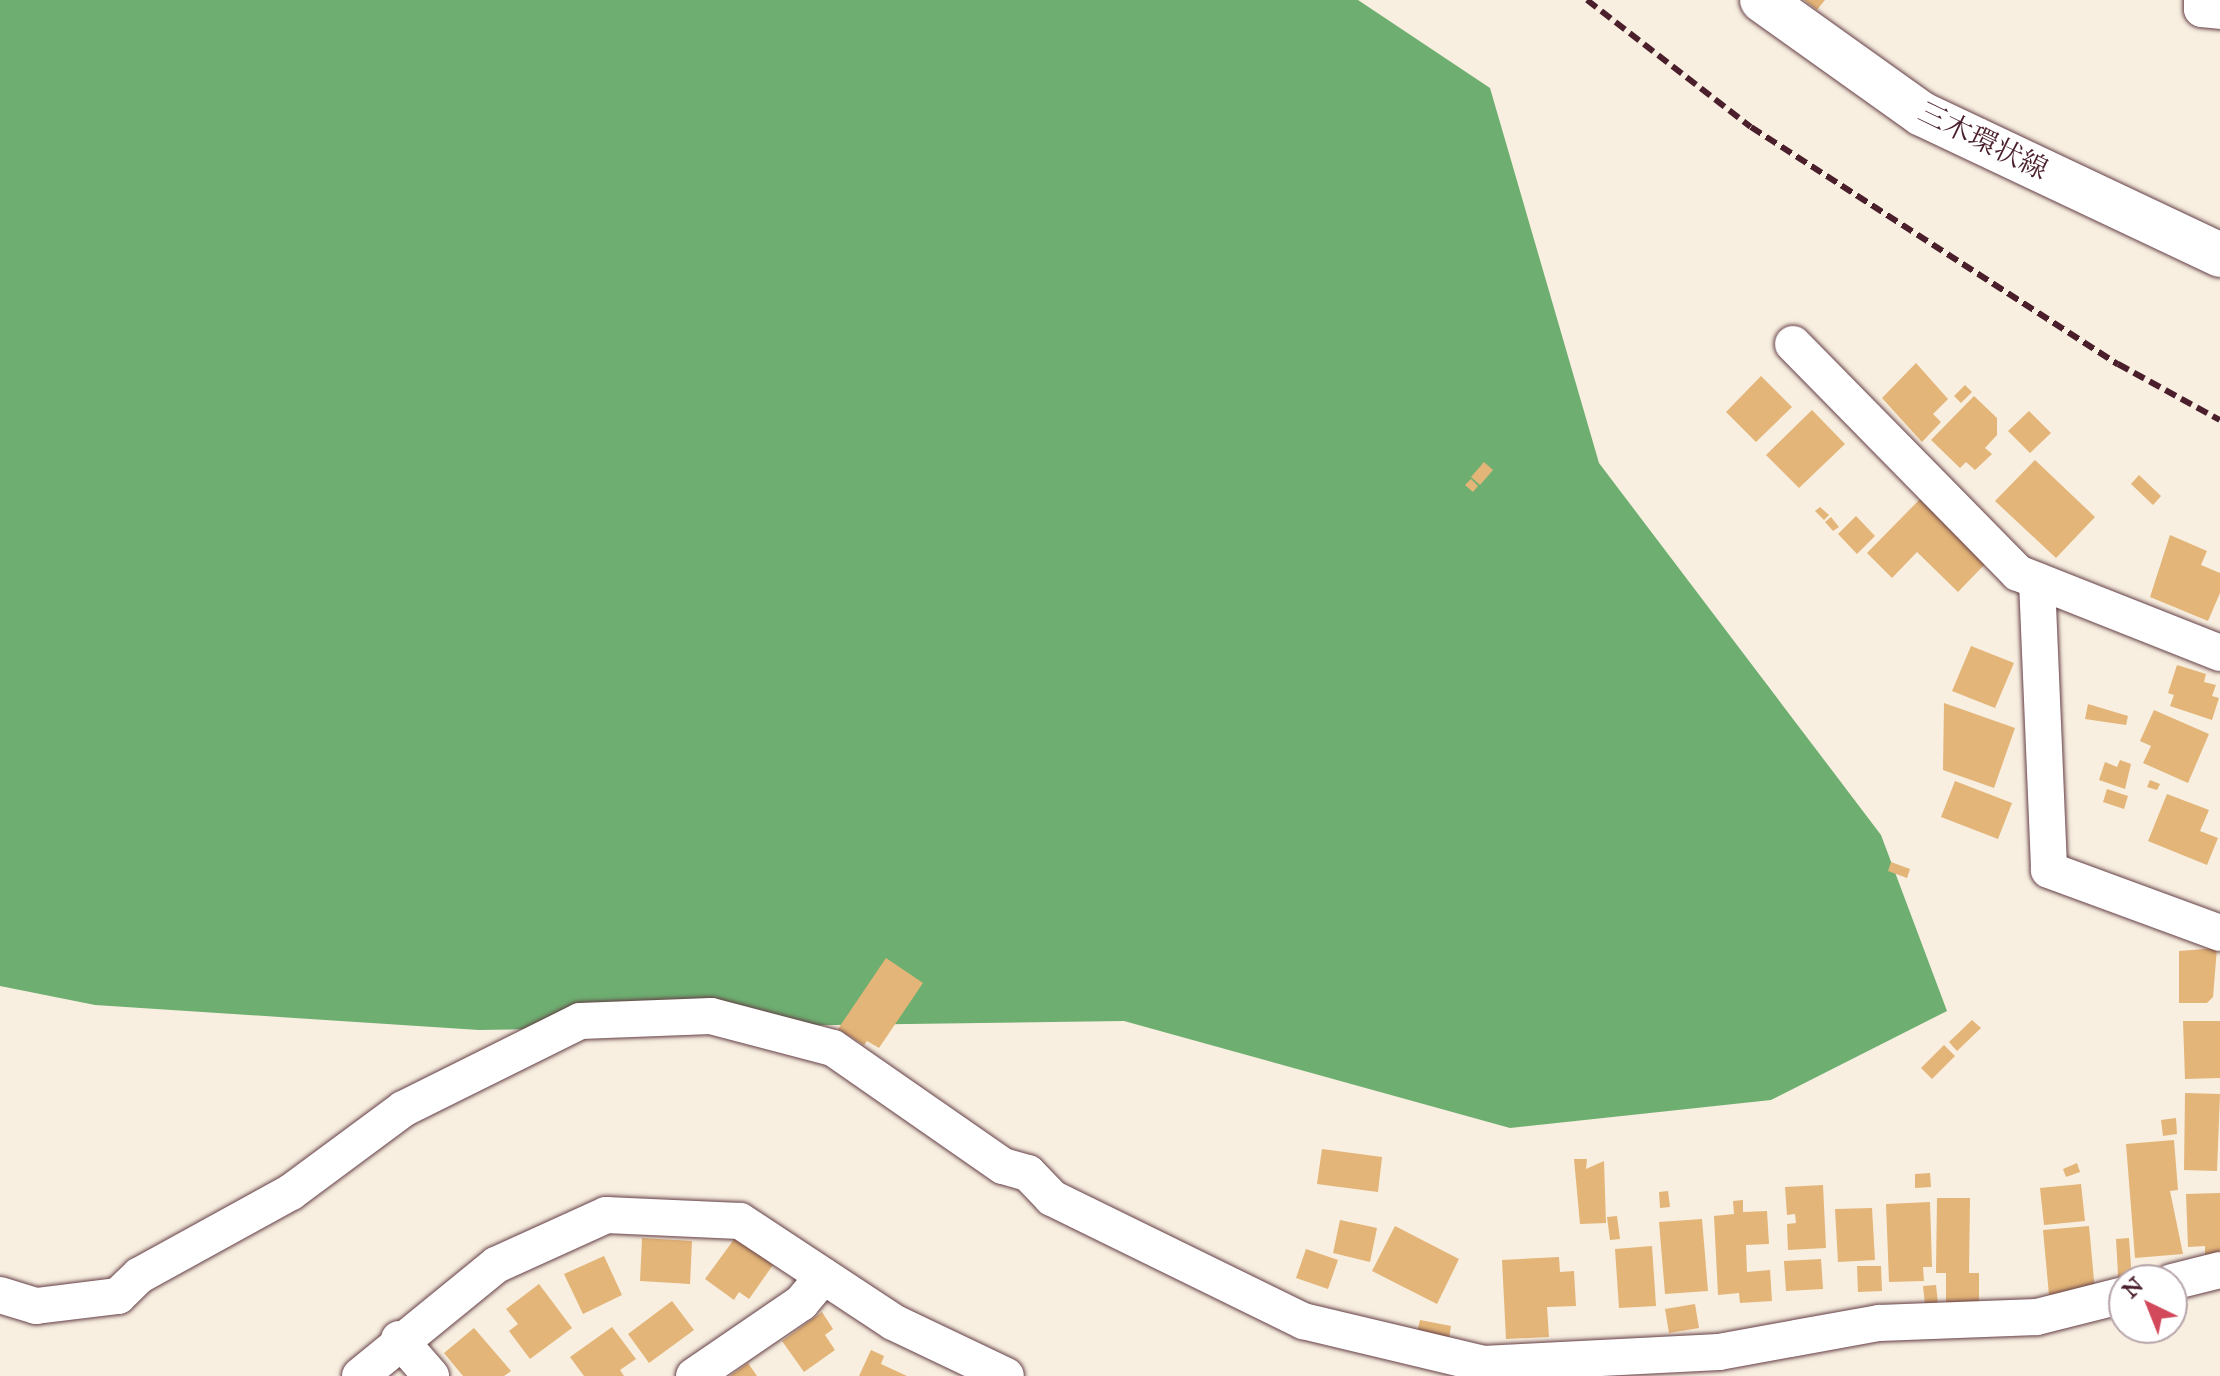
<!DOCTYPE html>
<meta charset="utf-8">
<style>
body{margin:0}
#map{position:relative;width:2220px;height:1376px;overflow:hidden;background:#f8efe0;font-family:"IM FELL Great Primer","Noto Serif JP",serif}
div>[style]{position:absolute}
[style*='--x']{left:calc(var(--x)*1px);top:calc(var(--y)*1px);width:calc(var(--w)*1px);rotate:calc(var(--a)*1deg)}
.forest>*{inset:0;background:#6eaf71}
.building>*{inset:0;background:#e3b578}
.roads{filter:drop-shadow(0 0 2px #643e46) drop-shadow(0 0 2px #643e46)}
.minor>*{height:36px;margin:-18px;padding:0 18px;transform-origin:18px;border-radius:18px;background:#fff}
.secondary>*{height:44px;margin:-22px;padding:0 22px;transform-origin:22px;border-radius:22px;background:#fff}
.rail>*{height:6px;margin-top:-3px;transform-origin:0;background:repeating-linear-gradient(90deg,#4a1f2b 0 12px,transparent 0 18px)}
span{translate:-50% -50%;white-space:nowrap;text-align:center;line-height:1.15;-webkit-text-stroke:8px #fff;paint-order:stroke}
.street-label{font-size:28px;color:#4a1f2b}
.north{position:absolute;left:2108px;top:1264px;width:80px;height:80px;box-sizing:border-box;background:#fff;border:2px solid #b7a5aa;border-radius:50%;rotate:317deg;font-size:22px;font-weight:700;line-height:32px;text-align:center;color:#4a1f2b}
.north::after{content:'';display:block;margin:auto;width:28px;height:36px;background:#d1495b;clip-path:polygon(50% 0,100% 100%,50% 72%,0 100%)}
</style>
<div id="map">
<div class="forest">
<i style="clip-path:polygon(0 0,1358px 0,1490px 88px,1599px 463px,1881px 835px,1947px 1011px,1771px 1100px,1510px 1128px,1124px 1021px,479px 1030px,95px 1005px,0 986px)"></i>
</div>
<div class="building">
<i style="clip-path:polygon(1804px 0,1825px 0,1817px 10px)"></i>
<i style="clip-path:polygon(1916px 363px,1948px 399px,1933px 414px,1941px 422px,1922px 442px,1882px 398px)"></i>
<i style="clip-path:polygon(1761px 376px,1792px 407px,1756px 442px,1726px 412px)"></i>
<i style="clip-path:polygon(1965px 385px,1972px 392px,1961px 403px,1954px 396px)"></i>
<i style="clip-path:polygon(1974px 396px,1997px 418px,1997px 435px,1985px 448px,1992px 454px,1975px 470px,1966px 462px,1960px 468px,1931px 440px)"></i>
<i style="clip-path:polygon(1812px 410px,1845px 444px,1799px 488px,1766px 455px)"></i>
<i style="clip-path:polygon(2029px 411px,2051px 433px,2030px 453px,2008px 431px)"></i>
<i style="clip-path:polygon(2035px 460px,2095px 517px,2056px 558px,1995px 501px)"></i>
<i style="clip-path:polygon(1484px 462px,1493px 470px,1480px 485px,1471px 477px)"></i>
<i style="clip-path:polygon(2139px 475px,2161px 496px,2153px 505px,2131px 484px)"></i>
<i style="clip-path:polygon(1471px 479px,1478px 486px,1473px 492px,1465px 485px)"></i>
<i style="clip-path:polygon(1920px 499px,1985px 564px,1958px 592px,1917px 552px,1892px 578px,1867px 553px)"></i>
<i style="clip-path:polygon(1820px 507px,1829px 515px,1824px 520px,1815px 511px)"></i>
<i style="clip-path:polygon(1856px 516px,1875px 536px,1857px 554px,1838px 534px)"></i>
<i style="clip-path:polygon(1831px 517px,1839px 527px,1833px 531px,1825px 522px)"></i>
<i style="clip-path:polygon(2170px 535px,2207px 551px,2201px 565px,2220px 573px,2220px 593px,2208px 621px,2150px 597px)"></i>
<i style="clip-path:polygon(1971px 646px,2014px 663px,1995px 708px,1952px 691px)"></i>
<i style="clip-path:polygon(2177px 665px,2206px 674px,2204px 682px,2216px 685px,2212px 696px,2219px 698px,2212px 720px,2170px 706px,2174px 695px,2168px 693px)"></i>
<i style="clip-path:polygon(1944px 703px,2015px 728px,1994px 788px,1943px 770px)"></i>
<i style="clip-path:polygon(2088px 704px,2128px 716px,2126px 725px,2085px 719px)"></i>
<i style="clip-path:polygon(2154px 710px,2209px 734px,2188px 783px,2143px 763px,2151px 746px,2140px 741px)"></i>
<i style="clip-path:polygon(2120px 760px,2131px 764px,2125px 789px,2099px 780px,2105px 762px,2117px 767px)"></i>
<i style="clip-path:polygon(2150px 780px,2160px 784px,2157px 790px,2147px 787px)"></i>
<i style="clip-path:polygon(1955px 781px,2012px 803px,1998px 839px,1941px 817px)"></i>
<i style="clip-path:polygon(2107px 789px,2128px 796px,2124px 809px,2103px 802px)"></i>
<i style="clip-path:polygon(2167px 794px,2209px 810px,2200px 831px,2218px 838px,2207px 865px,2148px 841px)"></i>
<i style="clip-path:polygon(1891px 862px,1910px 869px,1907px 878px,1888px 871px)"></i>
<i style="clip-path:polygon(2217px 948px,2213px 997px,2207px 1003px,2179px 1003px,2179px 951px)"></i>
<i style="clip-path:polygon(886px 958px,923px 983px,879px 1048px,867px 1041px,864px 1045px,838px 1029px)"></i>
<i style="clip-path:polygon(1972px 1020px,1981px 1028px,1957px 1051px,1949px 1042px)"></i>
<i style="clip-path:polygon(2183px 1021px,2220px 1021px,2220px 1078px,2185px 1079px)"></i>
<i style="clip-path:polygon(1944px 1045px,1955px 1056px,1932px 1079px,1921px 1068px)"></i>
<i style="clip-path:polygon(2185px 1093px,2220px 1094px,2217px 1171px,2184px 1170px)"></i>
<i style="clip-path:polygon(2176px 1118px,2177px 1134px,2163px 1136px,2161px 1120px)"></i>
<i style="clip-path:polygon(2174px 1140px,2178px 1190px,2170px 1191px,2183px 1254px,2135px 1258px,2126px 1144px)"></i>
<i style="clip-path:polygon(1322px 1149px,1382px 1157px,1378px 1192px,1317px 1184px)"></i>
<i style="clip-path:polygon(1574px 1159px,1587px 1159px,1586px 1169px,1604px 1161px,1606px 1223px,1580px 1224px)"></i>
<i style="clip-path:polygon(2077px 1163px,2080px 1172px,2066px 1177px,2063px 1169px)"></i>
<i style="clip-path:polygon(1930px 1173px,1931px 1187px,1915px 1188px,1915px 1174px)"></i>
<i style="clip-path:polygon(2081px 1184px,2085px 1221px,2044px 1225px,2040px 1188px)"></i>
<i style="clip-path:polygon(1823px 1185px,1826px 1248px,1788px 1250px,1787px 1224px,1796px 1223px,1795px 1214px,1787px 1215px,1785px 1187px)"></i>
<i style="clip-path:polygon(1668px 1191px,1670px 1207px,1660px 1208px,1659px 1192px)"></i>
<i style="clip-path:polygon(2220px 1193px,2220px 1254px,2205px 1255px,2205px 1246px,2188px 1247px,2186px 1194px)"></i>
<i style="clip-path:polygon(1937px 1198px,1970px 1198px,1969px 1273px,1979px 1273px,1979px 1304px,1946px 1304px,1946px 1273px,1936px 1273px)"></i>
<i style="clip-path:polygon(1743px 1200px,1743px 1212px,1767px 1211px,1769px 1244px,1746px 1245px,1747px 1272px,1770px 1270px,1772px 1301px,1740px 1303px,1739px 1293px,1718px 1295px,1714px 1216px,1734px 1214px,1733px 1201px)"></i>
<i style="clip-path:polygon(1930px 1202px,1932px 1267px,1923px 1267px,1924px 1281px,1889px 1282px,1886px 1204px)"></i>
<i style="clip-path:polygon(1872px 1208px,1875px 1260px,1838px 1262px,1835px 1209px)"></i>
<i style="clip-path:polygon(1617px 1216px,1620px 1239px,1610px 1240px,1607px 1217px)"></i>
<i style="clip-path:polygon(1702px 1219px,1708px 1291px,1665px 1294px,1659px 1222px)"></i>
<i style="clip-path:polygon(1340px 1220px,1377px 1228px,1370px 1262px,1333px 1253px)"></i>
<i style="clip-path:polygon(1395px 1226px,1459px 1259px,1437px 1304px,1372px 1271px)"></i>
<i style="clip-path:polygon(2089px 1226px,2095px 1291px,2049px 1295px,2043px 1230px)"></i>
<i style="clip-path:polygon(642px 1238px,692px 1241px,690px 1284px,640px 1281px)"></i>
<i style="clip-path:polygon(735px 1238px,773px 1265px,749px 1299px,739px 1292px,734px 1300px,705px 1279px)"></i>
<i style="clip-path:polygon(2129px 1238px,2132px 1280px,2119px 1291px,2116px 1239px)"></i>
<i style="clip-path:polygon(1652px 1246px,1656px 1306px,1619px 1308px,1615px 1249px)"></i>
<i style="clip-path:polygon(1306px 1249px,1338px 1260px,1328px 1289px,1296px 1278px)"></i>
<i style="clip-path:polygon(604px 1256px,622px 1295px,583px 1314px,564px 1274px)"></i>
<i style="clip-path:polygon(1559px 1257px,1560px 1272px,1574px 1271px,1576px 1306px,1547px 1307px,1549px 1337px,1506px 1339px,1502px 1260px)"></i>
<i style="clip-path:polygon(1821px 1259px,1823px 1289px,1786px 1291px,1784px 1261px)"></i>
<i style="clip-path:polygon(1857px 1266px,1881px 1266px,1882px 1291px,1858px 1292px)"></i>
<i style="clip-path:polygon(539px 1284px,572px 1328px,530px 1359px,509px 1331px,518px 1324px,506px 1309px)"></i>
<i style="clip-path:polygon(1936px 1285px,1938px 1304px,1925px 1305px,1923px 1286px)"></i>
<i style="clip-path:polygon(672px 1301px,694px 1330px,649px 1363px,628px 1334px)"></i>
<i style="clip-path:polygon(1695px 1304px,1699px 1328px,1669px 1333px,1665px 1309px)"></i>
<i style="clip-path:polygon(822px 1312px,833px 1329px,825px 1335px,835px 1350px,804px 1372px,782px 1341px)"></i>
<i style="clip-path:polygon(1420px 1320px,1451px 1326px,1449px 1339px,1417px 1332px)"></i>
<i style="clip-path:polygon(612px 1327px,636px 1359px,620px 1370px,624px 1376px,584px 1376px,570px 1357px)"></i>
<i style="clip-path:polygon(474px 1328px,511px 1371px,504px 1376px,463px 1376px,444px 1353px)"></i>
<i style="clip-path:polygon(871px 1350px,884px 1356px,881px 1364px,907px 1376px,859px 1376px)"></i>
<i style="clip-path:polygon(748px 1363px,757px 1376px,730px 1376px)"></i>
</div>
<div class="roads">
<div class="minor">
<i style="--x:2202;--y:0;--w:9;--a:90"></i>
<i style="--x:2202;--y:9;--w:18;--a:6"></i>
<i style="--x:1793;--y:344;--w:321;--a:45.5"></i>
<i style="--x:2018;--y:573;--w:217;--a:21.6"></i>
<i style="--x:2037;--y:581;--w:289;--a:87.6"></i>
<i style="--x:2049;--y:870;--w:182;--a:20.2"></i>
<i style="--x:2172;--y:1282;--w:49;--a:-14"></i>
<i style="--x:0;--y:1295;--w:38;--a:17"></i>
<i style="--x:36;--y:1306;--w:83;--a:-7"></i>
<i style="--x:118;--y:1296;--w:30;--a:-44"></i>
<i style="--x:140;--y:1275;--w:172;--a:-28.8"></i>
<i style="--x:291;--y:1192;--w:139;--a:-36.5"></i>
<i style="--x:403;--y:1109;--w:198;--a:-26.4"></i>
<i style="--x:580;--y:1021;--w:131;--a:-2.2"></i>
<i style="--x:711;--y:1016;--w:126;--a:14.7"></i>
<i style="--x:833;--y:1048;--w:207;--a:34.8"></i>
<i style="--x:1003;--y:1166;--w:26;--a:16"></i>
<i style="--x:1028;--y:1173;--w:35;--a:46"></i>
<i style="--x:1052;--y:1198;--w:280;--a:26.1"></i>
<i style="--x:1303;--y:1321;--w:185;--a:13.4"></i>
<i style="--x:1483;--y:1364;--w:236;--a:-2.9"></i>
<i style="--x:1719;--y:1352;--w:163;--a:-10.3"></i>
<i style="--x:1879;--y:1323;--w:158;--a:-2.2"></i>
<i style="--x:2037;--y:1317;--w:90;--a:-14.2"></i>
<i style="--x:399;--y:1339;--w:49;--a:49.1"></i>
<i style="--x:360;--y:1376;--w:176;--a:-39.2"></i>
<i style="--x:496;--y:1265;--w:121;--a:-24.4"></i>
<i style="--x:606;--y:1215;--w:134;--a:2.6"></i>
<i style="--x:740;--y:1221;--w:183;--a:33.4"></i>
<i style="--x:893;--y:1322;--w:125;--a:25.5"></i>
<i style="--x:694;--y:1376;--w:130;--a:-34.3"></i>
<i style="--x:801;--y:1303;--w:35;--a:-50"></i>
</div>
<div class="secondary">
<i style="--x:1762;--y:0;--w:196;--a:35.5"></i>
<i style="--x:1922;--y:114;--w:330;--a:25.3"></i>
</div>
</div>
<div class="rail">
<i style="--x:1587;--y:0;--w:207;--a:37.8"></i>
<i style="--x:1751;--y:127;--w:437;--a:32.9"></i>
<i style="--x:2118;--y:364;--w:116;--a:28.8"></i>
</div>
<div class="street-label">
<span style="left:1983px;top:141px;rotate:26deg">三木環状線</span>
</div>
<div class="north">N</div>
</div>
